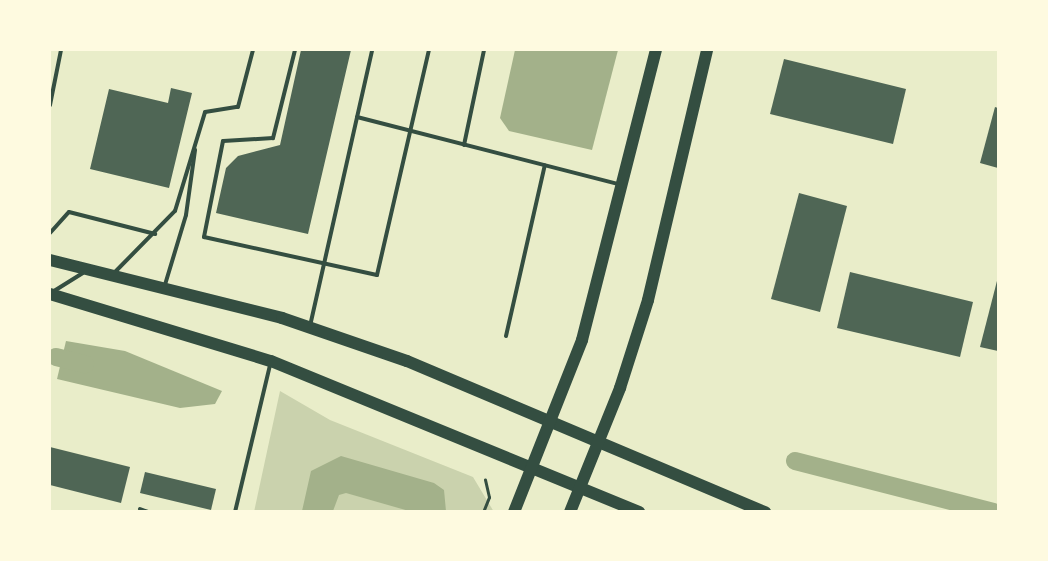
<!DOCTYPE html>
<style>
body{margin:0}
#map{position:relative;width:1048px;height:561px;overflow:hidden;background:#e9edc9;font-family:Figtree,sans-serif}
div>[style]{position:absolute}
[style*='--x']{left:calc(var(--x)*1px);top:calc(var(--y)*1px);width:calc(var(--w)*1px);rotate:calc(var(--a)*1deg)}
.green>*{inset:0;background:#cad2ad}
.water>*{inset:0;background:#a3b18a}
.canal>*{height:18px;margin:-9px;padding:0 9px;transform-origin:9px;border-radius:9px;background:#a3b18a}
.building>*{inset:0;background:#4f6655}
.path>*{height:3px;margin:-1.5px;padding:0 1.5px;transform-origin:1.5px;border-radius:1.5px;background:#344e41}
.service>*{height:4px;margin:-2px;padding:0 2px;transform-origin:2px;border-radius:2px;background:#344e41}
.primary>*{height:12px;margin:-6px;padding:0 6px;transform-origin:6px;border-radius:6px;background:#344e41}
span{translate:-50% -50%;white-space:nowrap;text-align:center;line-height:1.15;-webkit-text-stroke:6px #fefae0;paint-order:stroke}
.frame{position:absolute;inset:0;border:51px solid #fefae0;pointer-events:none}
</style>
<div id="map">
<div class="green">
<i style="clip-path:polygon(280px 391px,330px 420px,473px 477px,494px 512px,254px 512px)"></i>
</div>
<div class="water">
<i style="clip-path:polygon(515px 50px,618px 50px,592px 150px,509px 131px,500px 118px)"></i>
<i style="clip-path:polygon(66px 341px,125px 351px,222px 391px,215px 404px,180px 408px,57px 379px)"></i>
<i style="clip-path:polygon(341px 456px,434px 483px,444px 490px,446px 511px,409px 511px,346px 493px,339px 495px,333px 511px,302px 511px,311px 471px)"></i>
</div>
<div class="canal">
<i style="--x:56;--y:357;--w:30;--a:14"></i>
<i style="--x:795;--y:461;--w:205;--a:14.4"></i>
</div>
<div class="building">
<i style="clip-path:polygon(301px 50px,351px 50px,308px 234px,216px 213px,226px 168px,238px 156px,280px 145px)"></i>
<i style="clip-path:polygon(784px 59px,906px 89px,893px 144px,770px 114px)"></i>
<i style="clip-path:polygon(171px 88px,192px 93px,169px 188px,90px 169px,109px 89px,168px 103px)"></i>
<i style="clip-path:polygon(995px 107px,998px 108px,998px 168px,980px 163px)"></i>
<i style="clip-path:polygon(799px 193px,847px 206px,820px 312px,771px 299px)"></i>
<i style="clip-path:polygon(850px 272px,973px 302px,960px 357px,837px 328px)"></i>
<i style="clip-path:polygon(998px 277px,998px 351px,980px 347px)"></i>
<i style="clip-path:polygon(50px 447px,130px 467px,121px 503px,50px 485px)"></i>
<i style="clip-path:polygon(145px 472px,216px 489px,211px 510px,140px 493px)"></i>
</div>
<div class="path">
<i style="--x:483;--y:512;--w:16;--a:-68"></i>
<i style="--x:489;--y:497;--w:18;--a:-103"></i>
</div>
<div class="service">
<i style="--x:295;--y:50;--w:91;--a:104"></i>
<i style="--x:273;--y:138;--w:50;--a:176.6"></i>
<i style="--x:223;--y:141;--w:98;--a:101.2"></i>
<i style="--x:204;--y:237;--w:177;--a:12.4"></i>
<i style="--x:377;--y:275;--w:231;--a:-77"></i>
<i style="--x:50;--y:105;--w:56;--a:-78.7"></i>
<i style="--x:357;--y:117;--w:269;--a:14.4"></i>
<i style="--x:464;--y:145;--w:97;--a:-78.1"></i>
<i style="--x:50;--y:233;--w:28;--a:-48"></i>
<i style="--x:69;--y:212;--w:89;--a:14.3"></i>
<i style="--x:114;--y:273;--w:87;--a:-45.5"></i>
<i style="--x:175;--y:211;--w:103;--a:-73.1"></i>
<i style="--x:205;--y:112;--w:33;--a:-9"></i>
<i style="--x:238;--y:107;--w:59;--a:-75.3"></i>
<i style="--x:164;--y:288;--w:76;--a:-73.2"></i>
<i style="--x:186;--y:215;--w:66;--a:-82.1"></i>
<i style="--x:54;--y:291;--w:34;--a:-32"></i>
<i style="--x:310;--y:326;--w:283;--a:-77.3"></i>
<i style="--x:506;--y:336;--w:175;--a:-77.2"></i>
<i style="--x:140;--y:509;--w:9;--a:21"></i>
<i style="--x:235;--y:512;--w:151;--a:-76.6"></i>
</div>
<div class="primary">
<i style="--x:50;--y:260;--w:239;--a:14"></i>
<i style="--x:282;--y:318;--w:132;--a:19"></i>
<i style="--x:407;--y:361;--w:389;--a:22.9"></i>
<i style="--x:50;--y:294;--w:231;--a:16.9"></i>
<i style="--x:271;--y:361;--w:398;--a:22.3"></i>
<i style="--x:514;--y:512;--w:185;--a:-68.4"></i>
<i style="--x:582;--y:340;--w:299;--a:-75.7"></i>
<i style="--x:570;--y:512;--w:134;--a:-68"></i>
<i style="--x:620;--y:388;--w:92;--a:-72.3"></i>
<i style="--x:648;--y:300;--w:257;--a:-76.7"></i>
</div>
<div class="frame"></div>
</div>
